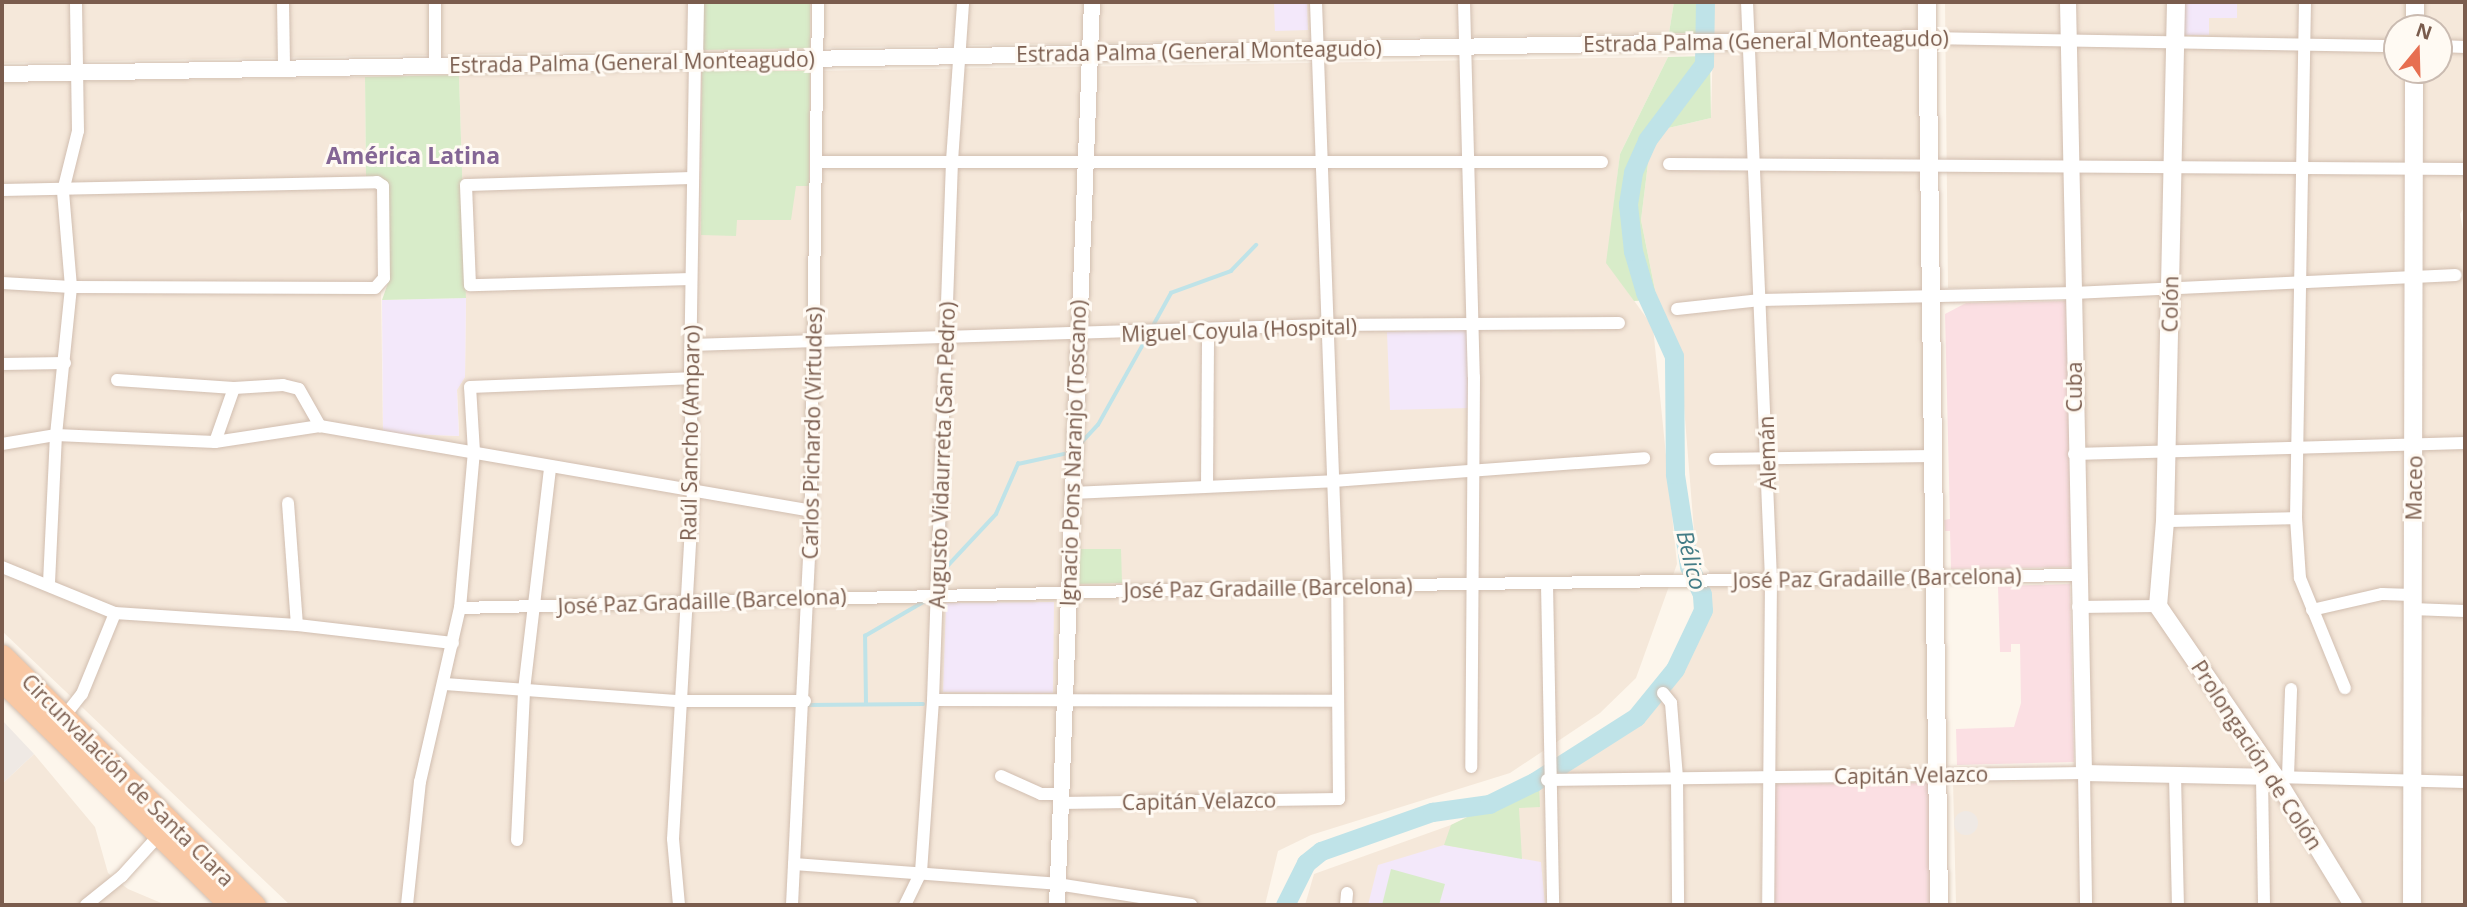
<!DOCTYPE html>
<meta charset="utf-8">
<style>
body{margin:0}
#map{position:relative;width:2467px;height:907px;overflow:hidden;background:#fdf6ec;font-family:"Open Sans",sans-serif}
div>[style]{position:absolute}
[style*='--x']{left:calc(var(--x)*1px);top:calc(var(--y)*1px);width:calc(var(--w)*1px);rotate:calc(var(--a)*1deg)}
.residential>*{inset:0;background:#f5e8da}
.industrial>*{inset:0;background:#efe9e4}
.round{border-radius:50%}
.education>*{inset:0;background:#f3e8fa}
.medical>*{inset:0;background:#fbdfe3}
.green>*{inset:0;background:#d8ecc9}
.stream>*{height:3.5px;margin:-1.75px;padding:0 1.75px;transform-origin:1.75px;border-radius:1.75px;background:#bfe3e8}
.river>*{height:19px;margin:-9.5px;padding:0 9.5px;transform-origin:9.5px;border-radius:9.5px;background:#bfe3e8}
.roads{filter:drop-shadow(0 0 2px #d1beb0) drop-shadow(0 0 2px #d1beb0)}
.minor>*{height:12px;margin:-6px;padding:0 6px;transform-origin:6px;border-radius:6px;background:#fff}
.tertiary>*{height:16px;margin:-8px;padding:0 8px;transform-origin:8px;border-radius:8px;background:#fff}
.secondary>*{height:18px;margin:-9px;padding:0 9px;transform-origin:9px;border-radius:9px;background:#fff}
.trunk>*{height:21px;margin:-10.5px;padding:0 10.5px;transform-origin:10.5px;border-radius:10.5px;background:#f9c8a4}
span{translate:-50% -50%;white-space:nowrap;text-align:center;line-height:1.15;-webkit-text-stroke:6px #fffaf3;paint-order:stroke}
.street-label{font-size:21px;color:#7a5c4d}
.neighbourhood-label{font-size:23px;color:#846695;font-weight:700}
.water-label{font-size:23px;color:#437c86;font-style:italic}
.frame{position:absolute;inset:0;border:4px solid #7a5c4d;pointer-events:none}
.north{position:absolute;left:2383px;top:14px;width:70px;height:70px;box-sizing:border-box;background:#fffaf3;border:2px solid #cabbb1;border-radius:50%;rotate:19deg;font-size:19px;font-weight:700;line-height:28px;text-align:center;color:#7a5c4d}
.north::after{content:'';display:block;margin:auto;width:24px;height:32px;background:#e76f51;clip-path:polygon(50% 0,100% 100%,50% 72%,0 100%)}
</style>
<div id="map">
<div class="residential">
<i style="clip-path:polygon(2px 2px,1674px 2px,1669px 33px,810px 48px,811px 71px,1668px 57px,1620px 154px,1607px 263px,1653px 327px,1677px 564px,1636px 678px,1600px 713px,1510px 773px,1311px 835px,1278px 851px,1265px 905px,290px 905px,2px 631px,2px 82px,365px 77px,366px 176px,381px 177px,389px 186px,389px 280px,381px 292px,383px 433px,459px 436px,457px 389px,465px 377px,466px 298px,459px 75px,702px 71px,702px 50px,2px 63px)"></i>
<i style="clip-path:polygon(1714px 2px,1917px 2px,1931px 768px,1762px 773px,1761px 905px,1305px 905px,1314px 874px,1451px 825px,1539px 782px,1644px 715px,1671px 685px,1711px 603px,1709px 571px,1696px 556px,1680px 356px,1657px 300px,1641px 220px,1649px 155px,1664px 129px,1711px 118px)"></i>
<i style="clip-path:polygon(evenodd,1945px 2px,2465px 2px,2465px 206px,2460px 214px,2465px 242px,2465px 905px,1956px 905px,1953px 780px,2091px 779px,2069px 287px,1948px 288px,1945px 2px,2397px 28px,2439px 28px,2439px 70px,2397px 70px,2397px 28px)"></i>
<i style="clip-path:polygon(34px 754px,95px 827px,108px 873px,128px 889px,166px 905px,2px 905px,2px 784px)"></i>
</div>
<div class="industrial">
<i style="clip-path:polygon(2px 720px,34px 754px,2px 784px)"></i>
<i class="round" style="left:1954px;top:811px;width:24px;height:24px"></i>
</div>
<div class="education">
<i style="clip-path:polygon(1274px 2px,1307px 2px,1308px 30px,1275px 31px)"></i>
<i style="clip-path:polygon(2183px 2px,2237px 2px,2237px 18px,2209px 18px,2209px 35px,2182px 35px)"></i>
<i style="clip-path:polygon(466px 298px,465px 377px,457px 390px,459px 436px,383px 433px,382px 300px)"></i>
<i style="clip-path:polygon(1467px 329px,1469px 408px,1390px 410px,1387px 332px)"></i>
<i style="clip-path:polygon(1054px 602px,1053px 693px,943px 692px,946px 603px)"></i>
<i style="clip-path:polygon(1444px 845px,1541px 862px,1545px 905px,1368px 905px,1378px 865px)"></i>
</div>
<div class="medical">
<i style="clip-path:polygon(2066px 301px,2073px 567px,1951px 569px,1950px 531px,1945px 531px,1944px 520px,1950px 519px,1945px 314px,1966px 303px)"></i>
<i style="clip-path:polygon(2070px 584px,2074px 762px,1957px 765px,1956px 729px,2014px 727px,2021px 703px,2020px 644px,2011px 644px,2011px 652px,2000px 652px,1998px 586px)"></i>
<i style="clip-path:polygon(1931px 783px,1932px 905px,1775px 905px,1774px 784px)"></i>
</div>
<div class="green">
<i style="clip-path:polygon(703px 2px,810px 2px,810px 48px,702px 50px)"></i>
<i style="clip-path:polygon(1674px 2px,1714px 2px,1710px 33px,1669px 33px)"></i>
<i style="clip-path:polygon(1710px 56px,1711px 118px,1664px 129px,1649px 155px,1641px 220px,1657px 300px,1634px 301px,1606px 263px,1620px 154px,1668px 57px)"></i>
<i style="clip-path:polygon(702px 71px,810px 71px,809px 186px,796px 186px,791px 220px,737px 220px,736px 236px,701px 235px)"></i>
<i style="clip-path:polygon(459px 75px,466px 298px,382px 300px,389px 280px,389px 186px,381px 177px,366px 177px,365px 77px)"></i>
<i style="clip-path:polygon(1074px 549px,1121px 549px,1122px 583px,1074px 584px)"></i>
<i style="clip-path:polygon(1539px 782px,1540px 807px,1519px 808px,1522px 859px,1444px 845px,1451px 825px)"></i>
<i style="clip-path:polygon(1391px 869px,1445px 884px,1439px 905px,1382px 905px)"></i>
</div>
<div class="stream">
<i style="--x:1154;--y:324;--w:35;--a:-61"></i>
<i style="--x:1171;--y:293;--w:64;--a:-20.1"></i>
<i style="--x:1231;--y:271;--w:36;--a:-46"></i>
<i style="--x:1082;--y:442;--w:23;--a:-47"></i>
<i style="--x:1098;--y:425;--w:96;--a:-60.8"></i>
<i style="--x:942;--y:572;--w:79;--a:-47"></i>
<i style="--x:996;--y:514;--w:55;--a:-66.3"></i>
<i style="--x:1018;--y:464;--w:47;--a:-12.3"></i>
<i style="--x:866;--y:704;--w:68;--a:-90.8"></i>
<i style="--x:865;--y:636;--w:69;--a:-30.3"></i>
<i style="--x:808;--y:705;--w:115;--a:-0.5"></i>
</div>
<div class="river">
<i style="--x:1285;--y:905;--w:47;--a:-63.4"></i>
<i style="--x:1306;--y:863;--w:19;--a:-39"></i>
<i style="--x:1321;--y:851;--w:118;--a:-19.4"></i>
<i style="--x:1432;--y:812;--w:58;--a:-8"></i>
<i style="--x:1489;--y:804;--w:50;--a:-26.1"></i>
<i style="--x:1534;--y:782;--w:121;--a:-32.5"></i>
<i style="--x:1636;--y:717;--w:62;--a:-50.9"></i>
<i style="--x:1675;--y:669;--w:65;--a:-64.6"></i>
<i style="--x:1703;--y:610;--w:16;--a:-94"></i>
<i style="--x:1702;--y:594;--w:31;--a:-115"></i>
<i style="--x:1689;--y:566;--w:93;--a:-98.7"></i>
<i style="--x:1675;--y:474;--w:118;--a:-90.5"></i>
<i style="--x:1674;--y:356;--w:70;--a:-114.4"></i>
<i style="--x:1645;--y:292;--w:43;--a:-106.3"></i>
<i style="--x:1633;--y:251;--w:47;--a:-96.1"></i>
<i style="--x:1628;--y:204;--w:32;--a:-81"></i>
<i style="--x:1633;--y:172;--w:35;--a:-66"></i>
<i style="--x:1647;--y:140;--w:95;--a:-53.1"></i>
<i style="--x:1704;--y:64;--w:62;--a:-89.1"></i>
</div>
<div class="roads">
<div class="minor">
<i style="--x:283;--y:2;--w:67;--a:89.1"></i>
<i style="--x:1464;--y:2;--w:375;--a:88.5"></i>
<i style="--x:1474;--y:377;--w:390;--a:90.4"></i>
<i style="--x:1747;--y:2;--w:577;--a:87.62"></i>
<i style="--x:1771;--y:579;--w:326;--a:90.5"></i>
<i style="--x:2305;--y:2;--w:516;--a:91"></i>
<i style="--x:2296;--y:518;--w:60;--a:86.2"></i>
<i style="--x:2300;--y:578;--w:119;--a:67.8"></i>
<i style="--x:1927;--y:38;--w:470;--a:1"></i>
<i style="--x:2439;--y:46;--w:26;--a:2"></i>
<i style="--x:435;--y:66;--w:64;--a:-90"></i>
<i style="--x:817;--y:162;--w:785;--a:0"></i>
<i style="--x:1669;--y:164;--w:796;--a:0.36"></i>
<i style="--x:2;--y:190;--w:375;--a:-1.2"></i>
<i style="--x:377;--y:182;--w:7;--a:34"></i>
<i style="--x:383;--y:186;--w:92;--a:89.4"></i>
<i style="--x:384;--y:278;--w:13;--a:132"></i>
<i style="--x:375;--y:288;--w:304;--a:-179.8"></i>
<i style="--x:71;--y:287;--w:69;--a:-176.7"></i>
<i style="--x:691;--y:279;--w:221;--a:178.4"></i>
<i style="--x:470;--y:285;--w:100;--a:-92.3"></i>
<i style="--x:466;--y:185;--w:227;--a:-1.8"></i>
<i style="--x:1677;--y:309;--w:84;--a:-6.1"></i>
<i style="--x:1761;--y:300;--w:313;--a:-1.3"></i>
<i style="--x:2074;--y:293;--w:382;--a:-2.7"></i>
<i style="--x:691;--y:345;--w:634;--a:-1.81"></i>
<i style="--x:1325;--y:325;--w:294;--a:-0.4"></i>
<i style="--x:2;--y:364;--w:63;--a:-0.9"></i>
<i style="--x:117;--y:380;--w:117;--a:3.9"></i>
<i style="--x:234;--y:388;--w:49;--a:-3.5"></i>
<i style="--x:283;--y:385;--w:16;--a:14"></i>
<i style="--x:299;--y:389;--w:43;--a:60.4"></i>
<i style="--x:215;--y:442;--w:57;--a:-70.6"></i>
<i style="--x:2;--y:444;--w:55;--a:-9.5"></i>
<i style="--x:56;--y:435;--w:159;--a:2.5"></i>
<i style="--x:215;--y:442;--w:106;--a:-8.7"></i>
<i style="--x:320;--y:426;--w:498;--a:9.8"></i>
<i style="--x:2074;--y:454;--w:391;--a:-1.6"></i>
<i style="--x:1715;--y:459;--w:218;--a:-0.8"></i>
<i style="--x:1207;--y:486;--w:156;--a:-89.6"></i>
<i style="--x:1072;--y:493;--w:261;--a:-2.6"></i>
<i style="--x:1333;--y:481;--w:312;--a:-4.2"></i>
<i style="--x:288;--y:503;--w:122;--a:85.8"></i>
<i style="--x:2165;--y:521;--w:131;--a:-1.3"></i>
<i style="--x:2;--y:567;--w:122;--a:22.2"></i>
<i style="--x:115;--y:613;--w:182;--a:3.8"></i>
<i style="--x:297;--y:625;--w:157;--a:6.6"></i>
<i style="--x:49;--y:583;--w:148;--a:-87.3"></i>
<i style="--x:56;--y:435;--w:149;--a:-84.2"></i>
<i style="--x:71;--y:287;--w:96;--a:-94.8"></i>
<i style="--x:63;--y:191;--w:62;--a:-76"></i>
<i style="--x:78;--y:131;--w:129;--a:-90.9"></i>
<i style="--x:1547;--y:584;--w:321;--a:88.9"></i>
<i style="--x:2078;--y:607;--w:80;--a:-0.7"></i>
<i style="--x:460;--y:608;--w:877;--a:-1.44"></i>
<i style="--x:1337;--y:586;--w:740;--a:-0.85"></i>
<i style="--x:2412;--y:609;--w:53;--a:2.2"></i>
<i style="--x:2312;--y:610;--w:72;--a:-12.9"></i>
<i style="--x:2382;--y:594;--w:30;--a:2"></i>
<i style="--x:445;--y:684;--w:235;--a:4.2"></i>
<i style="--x:679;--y:701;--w:126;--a:0"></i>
<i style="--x:1663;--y:693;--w:13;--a:51"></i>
<i style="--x:1671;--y:703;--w:75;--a:85.4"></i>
<i style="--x:1677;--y:778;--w:127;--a:89.5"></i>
<i style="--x:933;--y:700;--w:404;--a:0.1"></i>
<i style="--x:63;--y:718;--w:31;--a:-52"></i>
<i style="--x:82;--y:694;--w:87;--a:-67.8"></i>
<i style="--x:2175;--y:775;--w:130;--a:88.7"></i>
<i style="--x:1001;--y:776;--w:44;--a:24.2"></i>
<i style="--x:1041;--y:794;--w:19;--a:0"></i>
<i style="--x:2262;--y:777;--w:128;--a:89.1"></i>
<i style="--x:2275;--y:777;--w:190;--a:1.5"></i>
<i style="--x:2288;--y:777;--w:88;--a:-88"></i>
<i style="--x:1547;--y:780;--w:537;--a:-0.75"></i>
<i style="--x:2084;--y:773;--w:132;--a:89.1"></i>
<i style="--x:1060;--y:803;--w:279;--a:-0.8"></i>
<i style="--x:1339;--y:799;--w:213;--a:-90.5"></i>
<i style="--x:1337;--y:586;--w:584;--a:-92.06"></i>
<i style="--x:517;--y:840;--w:150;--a:-87.3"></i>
<i style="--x:524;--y:690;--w:224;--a:-83.3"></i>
<i style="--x:794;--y:864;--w:264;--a:4.3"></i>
<i style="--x:1057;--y:884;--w:136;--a:8.9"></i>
<i style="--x:86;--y:905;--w:46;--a:-38.9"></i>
<i style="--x:122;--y:876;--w:55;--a:-47.9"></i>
<i style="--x:407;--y:905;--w:124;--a:-84"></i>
<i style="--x:420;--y:782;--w:179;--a:-77.1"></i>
<i style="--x:460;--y:608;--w:157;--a:-84.9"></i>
<i style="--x:474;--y:452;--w:65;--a:-93.5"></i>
<i style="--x:470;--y:387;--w:220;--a:-2.3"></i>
<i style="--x:679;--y:905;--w:66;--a:-95.2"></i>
<i style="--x:673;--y:839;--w:350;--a:-86.7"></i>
<i style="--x:693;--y:490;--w:112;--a:-91.5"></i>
<i style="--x:690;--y:378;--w:317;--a:-89.1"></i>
<i style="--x:792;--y:905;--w:394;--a:-87.2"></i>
<i style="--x:811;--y:511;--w:509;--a:-89.21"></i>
<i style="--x:905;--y:905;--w:37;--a:-64"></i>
<i style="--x:921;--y:872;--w:172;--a:-86"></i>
<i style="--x:933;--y:700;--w:539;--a:-87.98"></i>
<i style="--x:952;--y:161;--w:159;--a:-86"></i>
<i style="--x:1346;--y:905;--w:12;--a:-85"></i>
</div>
<div class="tertiary">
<i style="--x:2068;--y:2;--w:771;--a:88.81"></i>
<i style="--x:2084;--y:773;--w:191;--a:1.2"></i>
<i style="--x:695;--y:61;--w:59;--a:-89"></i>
<i style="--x:2;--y:74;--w:1925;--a:-1.07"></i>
<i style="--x:1057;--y:905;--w:904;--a:-87.78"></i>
</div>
<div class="secondary">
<i style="--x:1927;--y:2;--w:903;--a:89.24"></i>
<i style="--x:2176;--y:2;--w:519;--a:91.21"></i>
<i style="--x:2165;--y:521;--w:85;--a:94.7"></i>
<i style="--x:2158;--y:606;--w:207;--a:55.6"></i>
<i style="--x:2275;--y:777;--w:150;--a:58.6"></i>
<i style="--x:2415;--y:28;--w:26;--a:-90"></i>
<i style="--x:2412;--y:905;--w:835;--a:-89.86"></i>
</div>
<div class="trunk">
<i style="--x:2;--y:655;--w:356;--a:44.7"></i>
<i style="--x:2;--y:681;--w:320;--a:44.5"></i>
</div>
</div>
<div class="street-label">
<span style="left:1766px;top:41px;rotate:-1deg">Estrada Palma (General Monteagudo)</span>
<span style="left:1199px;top:51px;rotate:-1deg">Estrada Palma (General Monteagudo)</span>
<span style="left:632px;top:62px;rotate:-1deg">Estrada Palma (General Monteagudo)</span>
<span style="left:2170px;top:304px;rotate:-89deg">Colón</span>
<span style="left:1239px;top:330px;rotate:-2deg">Miguel Coyula (Hospital)</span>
<span style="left:2074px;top:387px;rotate:-90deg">Cuba</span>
<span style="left:690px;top:433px;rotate:-89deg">Raúl Sancho (Amparo)</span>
<span style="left:812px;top:433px;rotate:-89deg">Carlos Pichardo (Virtudes)</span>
<span style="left:1073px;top:453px;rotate:-88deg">Ignacio Pons Naranjo (Toscano)</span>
<span style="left:1767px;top:453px;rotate:-92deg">Alemán</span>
<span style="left:942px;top:455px;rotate:-88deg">Augusto Vidaurreta (San Pedro)</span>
<span style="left:2414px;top:488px;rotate:-89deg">Maceo</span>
<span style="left:1877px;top:578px;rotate:-1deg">José Paz Gradaille (Barcelona)</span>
<span style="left:1268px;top:588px;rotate:-1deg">José Paz Gradaille (Barcelona)</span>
<span style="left:702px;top:601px;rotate:-2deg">José Paz Gradaille (Barcelona)</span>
<span style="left:2257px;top:755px;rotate:57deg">Prolongación de Colón</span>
<span style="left:1911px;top:775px;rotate:-1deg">Capitán Velazco</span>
<span style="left:128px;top:780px;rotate:45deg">Circunvalación de Santa Clara</span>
<span style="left:1199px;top:801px;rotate:-1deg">Capitán Velazco</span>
</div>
<div class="neighbourhood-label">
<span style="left:413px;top:155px">América Latina</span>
</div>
<div class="water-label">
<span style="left:1692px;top:560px;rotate:76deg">Bélico</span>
</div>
<div class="frame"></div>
<div class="north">N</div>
</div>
